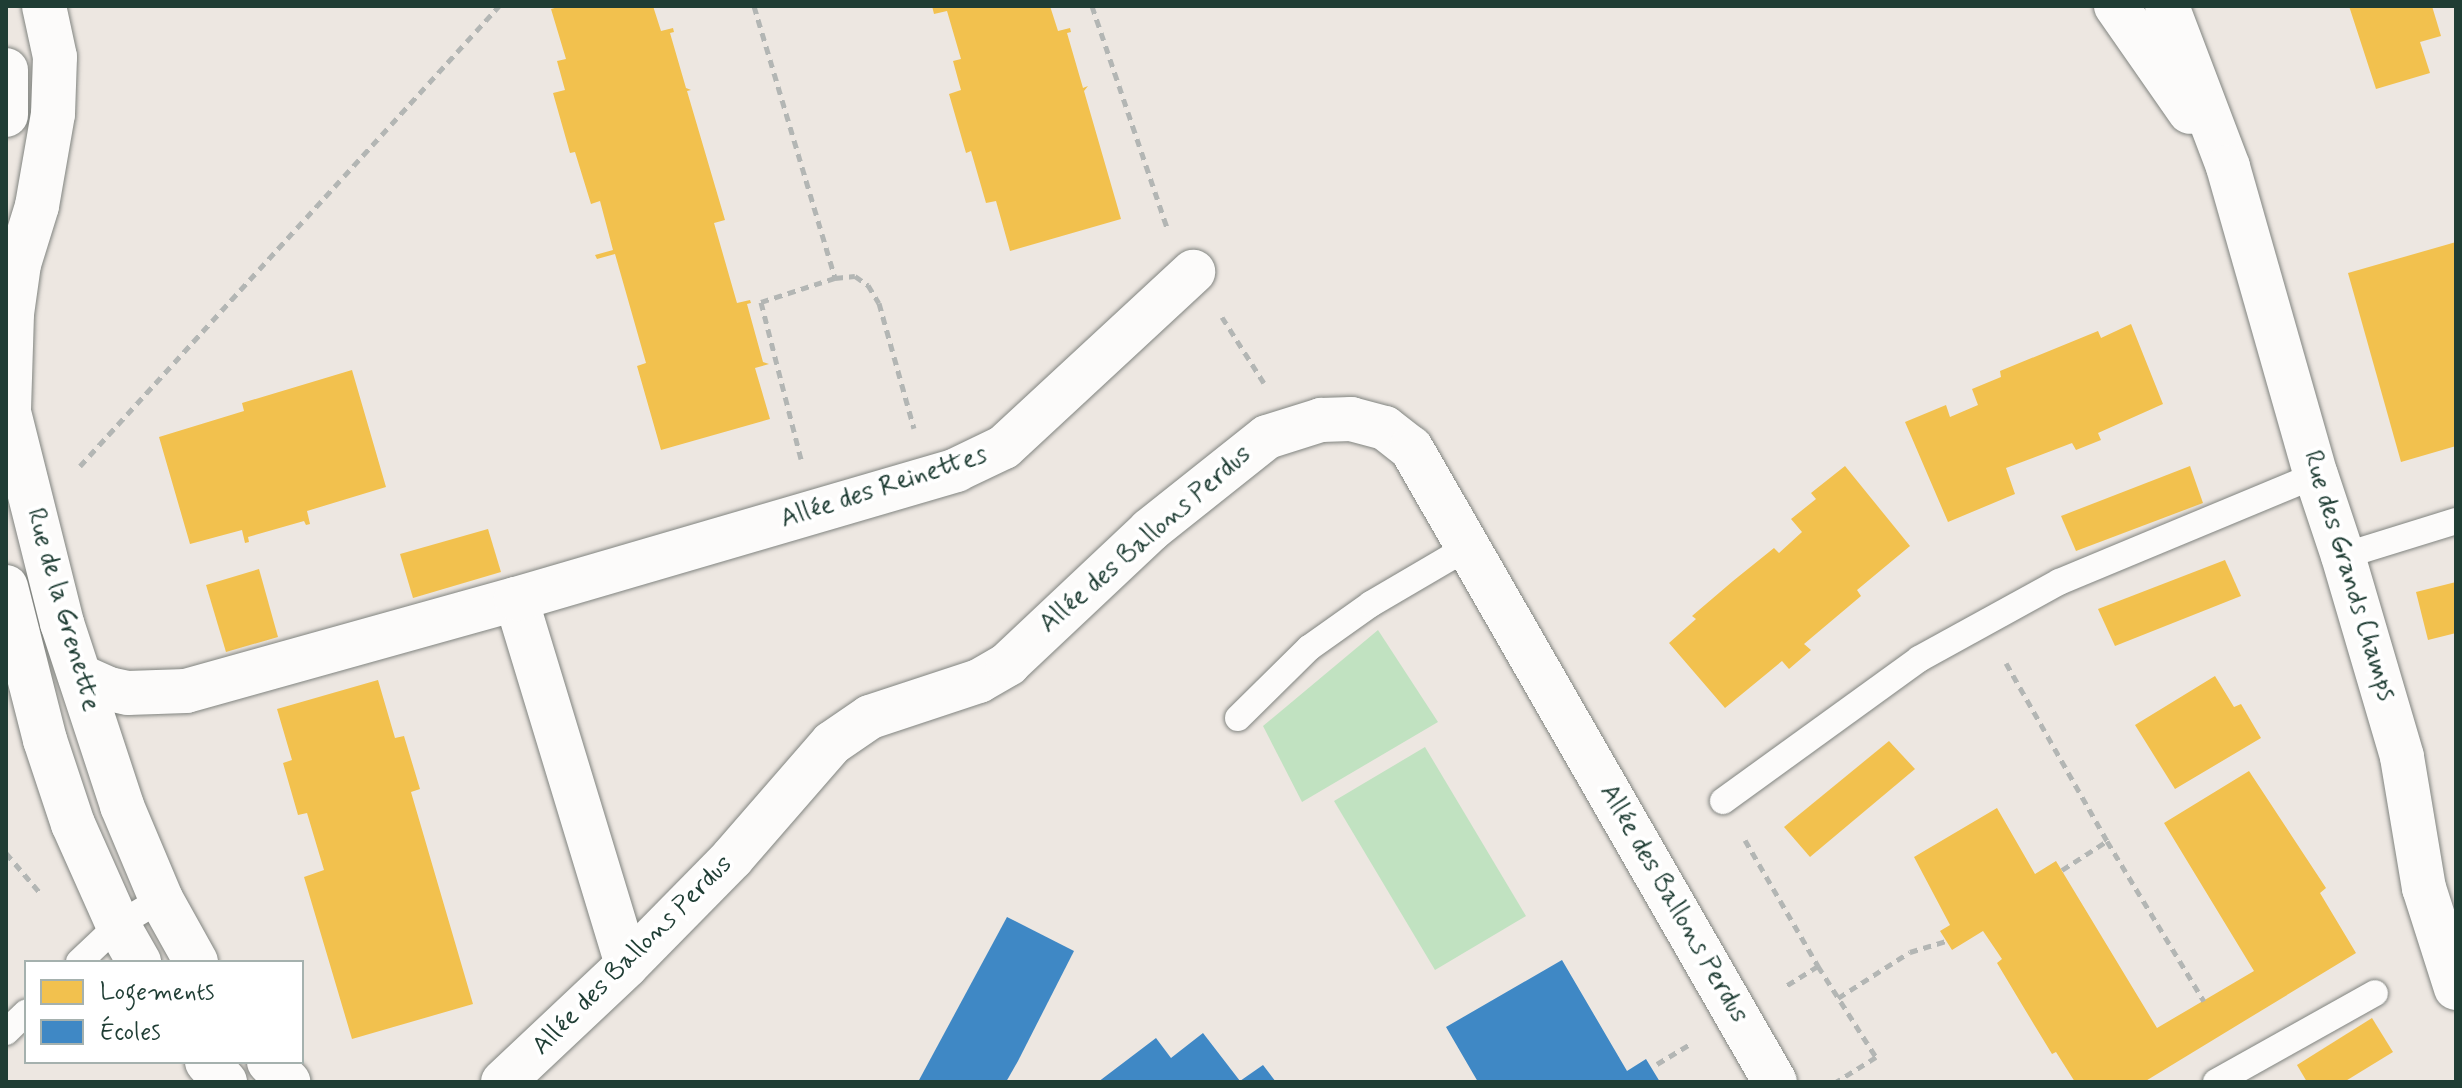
<!DOCTYPE html>
<meta charset="utf-8">
<style>
body{margin:0}
#map{position:relative;width:2462px;height:1088px;overflow:hidden;background:#ede7e1;font-family:Mynerve,sans-serif}
div>[style]{position:absolute}
[style*='--x']{left:calc(var(--x)*1px);top:calc(var(--y)*1px);width:calc(var(--w)*1px);rotate:calc(var(--a)*1deg)}
.green>*{inset:0;background:#c1e2c1}
.homes>*{inset:0;background:#f2c14e}
.schools>*{inset:0;background:#3f88c5}
.path>*{height:5px;margin-top:-2.5px;transform-origin:0;background:repeating-linear-gradient(90deg,#b3b6b4 0 8px,transparent 0 14px)}
.roads{filter:drop-shadow(0 0 2px #818480) drop-shadow(0 0 2px #818480)}
.lane>*{height:26px;margin:-13px;padding:0 13px;transform-origin:13px;border-radius:13px;background:#fcfbfa}
.street>*{height:44px;margin:-22px;padding:0 22px;transform-origin:22px;border-radius:22px;background:#fcfbfa}
.secondary>*{height:44px;margin:-22px;padding:0 22px;transform-origin:22px;border-radius:22px;background:#fcfbfa}
span{translate:-50% -50%;white-space:nowrap;text-align:center;line-height:1.15;-webkit-text-stroke:8px #fff;paint-order:stroke}
.street-label{font-size:26px;color:#1f3d34}
.frame{position:absolute;inset:0;border:8px solid #1f3d34;pointer-events:none}
.legend{position:absolute;left:24px;top:960px;width:280px;height:104px;box-sizing:border-box;background:#fff;border:2px solid #a5b1ae;margin:0;padding:10px 14px;list-style:none;font-size:24px;color:#1f3d34}
.legend li{display:flex;align-items:center;gap:16px;height:40px}
.legend b{width:40px;border:2px solid #a5b1ae}
</style>
<div id="map">
<div class="green">
<i style="clip-path:polygon(1378px 630px,1438px 722px,1302px 802px,1263px 726px)"></i>
<i style="clip-path:polygon(1425px 747px,1526px 916px,1435px 970px,1334px 801px)"></i>
</div>
<div class="homes">
<i style="clip-path:polygon(562px 6px,653px 6px,661px 31px,673px 28px,674px 32px,670px 33px,686px 88px,691px 90px,687px 91px,725px 220px,714px 223px,737px 303px,750px 300px,751px 303px,747px 304px,763px 362px,769px 364px,755px 368px,770px 419px,661px 450px,637px 366px,646px 363px,615px 254px,597px 259px,595px 255px,613px 250px,600px 201px,591px 204px,575px 152px,570px 153px,553px 93px,565px 90px,557px 61px,566px 59px,551px 9px)"></i>
<i style="clip-path:polygon(932px 6px,1050px 6px,1058px 31px,1070px 28px,1071px 32px,1067px 33px,1083px 88px,1088px 86px,1084px 91px,1121px 219px,1010px 251px,996px 201px,986px 203px,971px 151px,966px 153px,949px 94px,961px 90px,953px 61px,961px 59px,947px 11px,934px 14px)"></i>
<i style="clip-path:polygon(2349px 6px,2432px 6px,2441px 36px,2420px 42px,2430px 73px,2376px 89px)"></i>
<i style="clip-path:polygon(2456px 242px,2456px 446px,2401px 462px,2348px 273px)"></i>
<i style="clip-path:polygon(2131px 324px,2163px 404px,2098px 433px,2101px 440px,2076px 450px,2072px 443px,2006px 468px,2015px 494px,1948px 522px,1905px 422px,1946px 405px,1950px 417px,1978px 405px,1972px 389px,2001px 377px,2000px 371px,2098px 331px,2101px 338px)"></i>
<i style="clip-path:polygon(352px 370px,386px 487px,307px 511px,310px 524px,306px 525px,304px 521px,248px 537px,249px 542px,245px 543px,242px 530px,190px 544px,159px 437px,244px 411px,242px 403px)"></i>
<i style="clip-path:polygon(1845px 466px,1910px 546px,1857px 590px,1861px 596px,1804px 644px,1811px 650px,1789px 669px,1782px 661px,1725px 708px,1669px 643px,1696px 619px,1692px 616px,1733px 581px,1774px 548px,1779px 553px,1802px 532px,1791px 519px,1816px 499px,1811px 493px)"></i>
<i style="clip-path:polygon(2190px 466px,2203px 503px,2076px 551px,2061px 516px)"></i>
<i style="clip-path:polygon(488px 529px,501px 572px,413px 598px,400px 554px)"></i>
<i style="clip-path:polygon(2225px 560px,2241px 596px,2115px 646px,2098px 609px)"></i>
<i style="clip-path:polygon(259px 569px,278px 637px,226px 652px,206px 585px)"></i>
<i style="clip-path:polygon(2456px 582px,2456px 633px,2428px 640px,2416px 592px)"></i>
<i style="clip-path:polygon(2215px 676px,2234px 707px,2241px 704px,2261px 738px,2175px 789px,2135px 725px)"></i>
<i style="clip-path:polygon(378px 680px,395px 738px,404px 736px,420px 789px,411px 792px,473px 1004px,352px 1039px,304px 877px,324px 870px,307px 813px,298px 815px,283px 763px,292px 760px,277px 709px)"></i>
<i style="clip-path:polygon(1889px 741px,1915px 769px,1810px 857px,1784px 827px)"></i>
<i style="clip-path:polygon(2249px 771px,2326px 888px,2320px 893px,2356px 953px,2144px 1082px,2075px 1082px,2056px 1052px,2052px 1054px,2024px 1008px,1997px 963px,2002px 959px,1983px 931px,1952px 950px,1940px 931px,1950px 925px,1914px 857px,1997px 808px,2035px 874px,2056px 861px,2157px 1028px,2254px 971px,2164px 823px)"></i>
<i style="clip-path:polygon(2372px 1018px,2393px 1052px,2344px 1082px,2307px 1082px,2297px 1065px)"></i>
</div>
<div class="schools">
<i style="clip-path:polygon(1007px 917px,1074px 951px,1018px 1061px,1006px 1082px,918px 1082px)"></i>
<i style="clip-path:polygon(1562px 960px,1627px 1071px,1646px 1059px,1660px 1082px,1478px 1082px,1446px 1027px)"></i>
<i style="clip-path:polygon(1203px 1033px,1240px 1081px,1263px 1065px,1276px 1082px,1098px 1082px,1156px 1038px,1171px 1058px)"></i>
</div>
<div class="path">
<i style="--x:754;--y:6;--w:284;--a:73.4"></i>
<i style="--x:835;--y:278;--w:20;--a:-6"></i>
<i style="--x:855;--y:276;--w:16;--a:35"></i>
<i style="--x:868;--y:285;--w:21;--a:59"></i>
<i style="--x:879;--y:303;--w:130;--a:74.4"></i>
<i style="--x:1092;--y:6;--w:234;--a:71.3"></i>
<i style="--x:1222;--y:317;--w:78;--a:57.5"></i>
<i style="--x:801;--y:459;--w:162;--a:-104.3"></i>
<i style="--x:761;--y:302;--w:78;--a:-18"></i>
<i style="--x:80;--y:466;--w:622;--a:-47.67"></i>
<i style="--x:2006;--y:663;--w:205;--a:60.4"></i>
<i style="--x:2107;--y:841;--w:187;--a:58.8"></i>
<i style="--x:1745;--y:840;--w:146;--a:59.9"></i>
<i style="--x:1818;--y:966;--w:40;--a:148"></i>
<i style="--x:6;--y:853;--w:55;--a:49.4"></i>
<i style="--x:2062;--y:870;--w:54;--a:-32.8"></i>
<i style="--x:1818;--y:966;--w:108;--a:57.5"></i>
<i style="--x:1876;--y:1057;--w:47;--a:148"></i>
<i style="--x:1838;--y:998;--w:85;--a:-32.6"></i>
<i style="--x:1910;--y:952;--w:39;--a:-17"></i>
<i style="--x:1657;--y:1064;--w:39;--a:-31"></i>
</div>
<div class="roads">
<div class="lane">
<i style="--x:2343;--y:556;--w:118;--a:-17.2"></i>
<i style="--x:1238;--y:718;--w:100;--a:-44.6"></i>
<i style="--x:1309;--y:648;--w:76;--a:-35.4"></i>
<i style="--x:1371;--y:604;--w:113;--a:-30.4"></i>
<i style="--x:1723;--y:801;--w:242;--a:-35.9"></i>
<i style="--x:1919;--y:659;--w:160;--a:-28.8"></i>
<i style="--x:2059;--y:582;--w:278;--a:-22.6"></i>
<i style="--x:79;--y:962;--w:54;--a:-43.5"></i>
<i style="--x:118;--y:925;--w:50;--a:-31.2"></i>
<i style="--x:6;--y:1032;--w:28;--a:-44"></i>
<i style="--x:2216;--y:1082;--w:182;--a:-29.2"></i>
</div>
<div class="street">
<i style="--x:2116;--y:6;--w:129;--a:55.1"></i>
<i style="--x:2167;--y:6;--w:172;--a:69.2"></i>
<i style="--x:2228;--y:167;--w:320;--a:74.1"></i>
<i style="--x:2316;--y:475;--w:85;--a:71.6"></i>
<i style="--x:2343;--y:556;--w:209;--a:73.6"></i>
<i style="--x:2402;--y:757;--w:133;--a:80.5"></i>
<i style="--x:2424;--y:888;--w:105;--a:72.3"></i>
<i style="--x:516;--y:599;--w:382;--a:73.1"></i>
<i style="--x:80;--y:676;--w:32;--a:24"></i>
<i style="--x:109;--y:689;--w:19;--a:12"></i>
<i style="--x:128;--y:693;--w:58;--a:-2"></i>
<i style="--x:186;--y:691;--w:343;--a:-15.6"></i>
<i style="--x:516;--y:599;--w:459;--a:-16.3"></i>
<i style="--x:956;--y:470;--w:53;--a:-25.6"></i>
<i style="--x:1004;--y:447;--w:258;--a:-42.8"></i>
<i style="--x:503;--y:1082;--w:170;--a:-43.3"></i>
<i style="--x:627;--y:965;--w:150;--a:-45.5"></i>
<i style="--x:732;--y:858;--w:152;--a:-49"></i>
<i style="--x:832;--y:743;--w:46;--a:-34.4"></i>
<i style="--x:870;--y:717;--w:115;--a:-18.3"></i>
<i style="--x:979;--y:681;--w:34;--a:-30"></i>
<i style="--x:1008;--y:664;--w:195;--a:-43.3"></i>
<i style="--x:1150;--y:530;--w:149;--a:-38.5"></i>
<i style="--x:1267;--y:437;--w:57;--a:-17.5"></i>
<i style="--x:1321;--y:420;--w:30;--a:-2"></i>
<i style="--x:1351;--y:419;--w:35;--a:15"></i>
<i style="--x:1385;--y:428;--w:33;--a:38"></i>
<i style="--x:1411;--y:448;--w:731;--a:60.14"></i>
</div>
<div class="secondary">
<i style="--x:44;--y:6;--w:52;--a:77.8"></i>
<i style="--x:55;--y:57;--w:57;--a:92"></i>
<i style="--x:53;--y:114;--w:93;--a:99.9"></i>
<i style="--x:37;--y:206;--w:61;--a:107.2"></i>
<i style="--x:19;--y:264;--w:50;--a:98"></i>
<i style="--x:12;--y:314;--w:98;--a:91.8"></i>
<i style="--x:9;--y:412;--w:218;--a:75.9"></i>
<i style="--x:62;--y:623;--w:193;--a:71.8"></i>
<i style="--x:122;--y:806;--w:101;--a:67.2"></i>
<i style="--x:161;--y:899;--w:72;--a:60.9"></i>
<i style="--x:6;--y:70;--w:45;--a:90"></i>
<i style="--x:6;--y:587;--w:158;--a:75.7"></i>
<i style="--x:45;--y:740;--w:89;--a:71.6"></i>
<i style="--x:73;--y:824;--w:111;--a:66"></i>
<i style="--x:118;--y:925;--w:43;--a:60.4"></i>
<i style="--x:207;--y:1062;--w:27;--a:48"></i>
<i style="--x:269;--y:1062;--w:28;--a:46"></i>
</div>
</div>
<div class="street-label">
<span style="left:884px;top:488px;rotate:-18deg">Allée des Reinettes</span>
<span style="left:1146px;top:540px;rotate:-41deg">Allée des Ballons Perdus</span>
<span style="left:2348px;top:576px;rotate:73deg">Rue des Grands Champs</span>
<span style="left:62px;top:610px;rotate:74deg">Rue de la Grenette</span>
<span style="left:1673px;top:904px;rotate:60deg">Allée des Ballons Perdus</span>
<span style="left:633px;top:956px;rotate:-45deg">Allée des Ballons Perdus</span>
</div>
<div class="frame"></div>
<ul class="legend">
<li><b style="height:22px;background:#f2c14e"></b>Logements</li>
<li><b style="height:22px;background:#3f88c5"></b>Écoles</li>
</ul>
</div>
